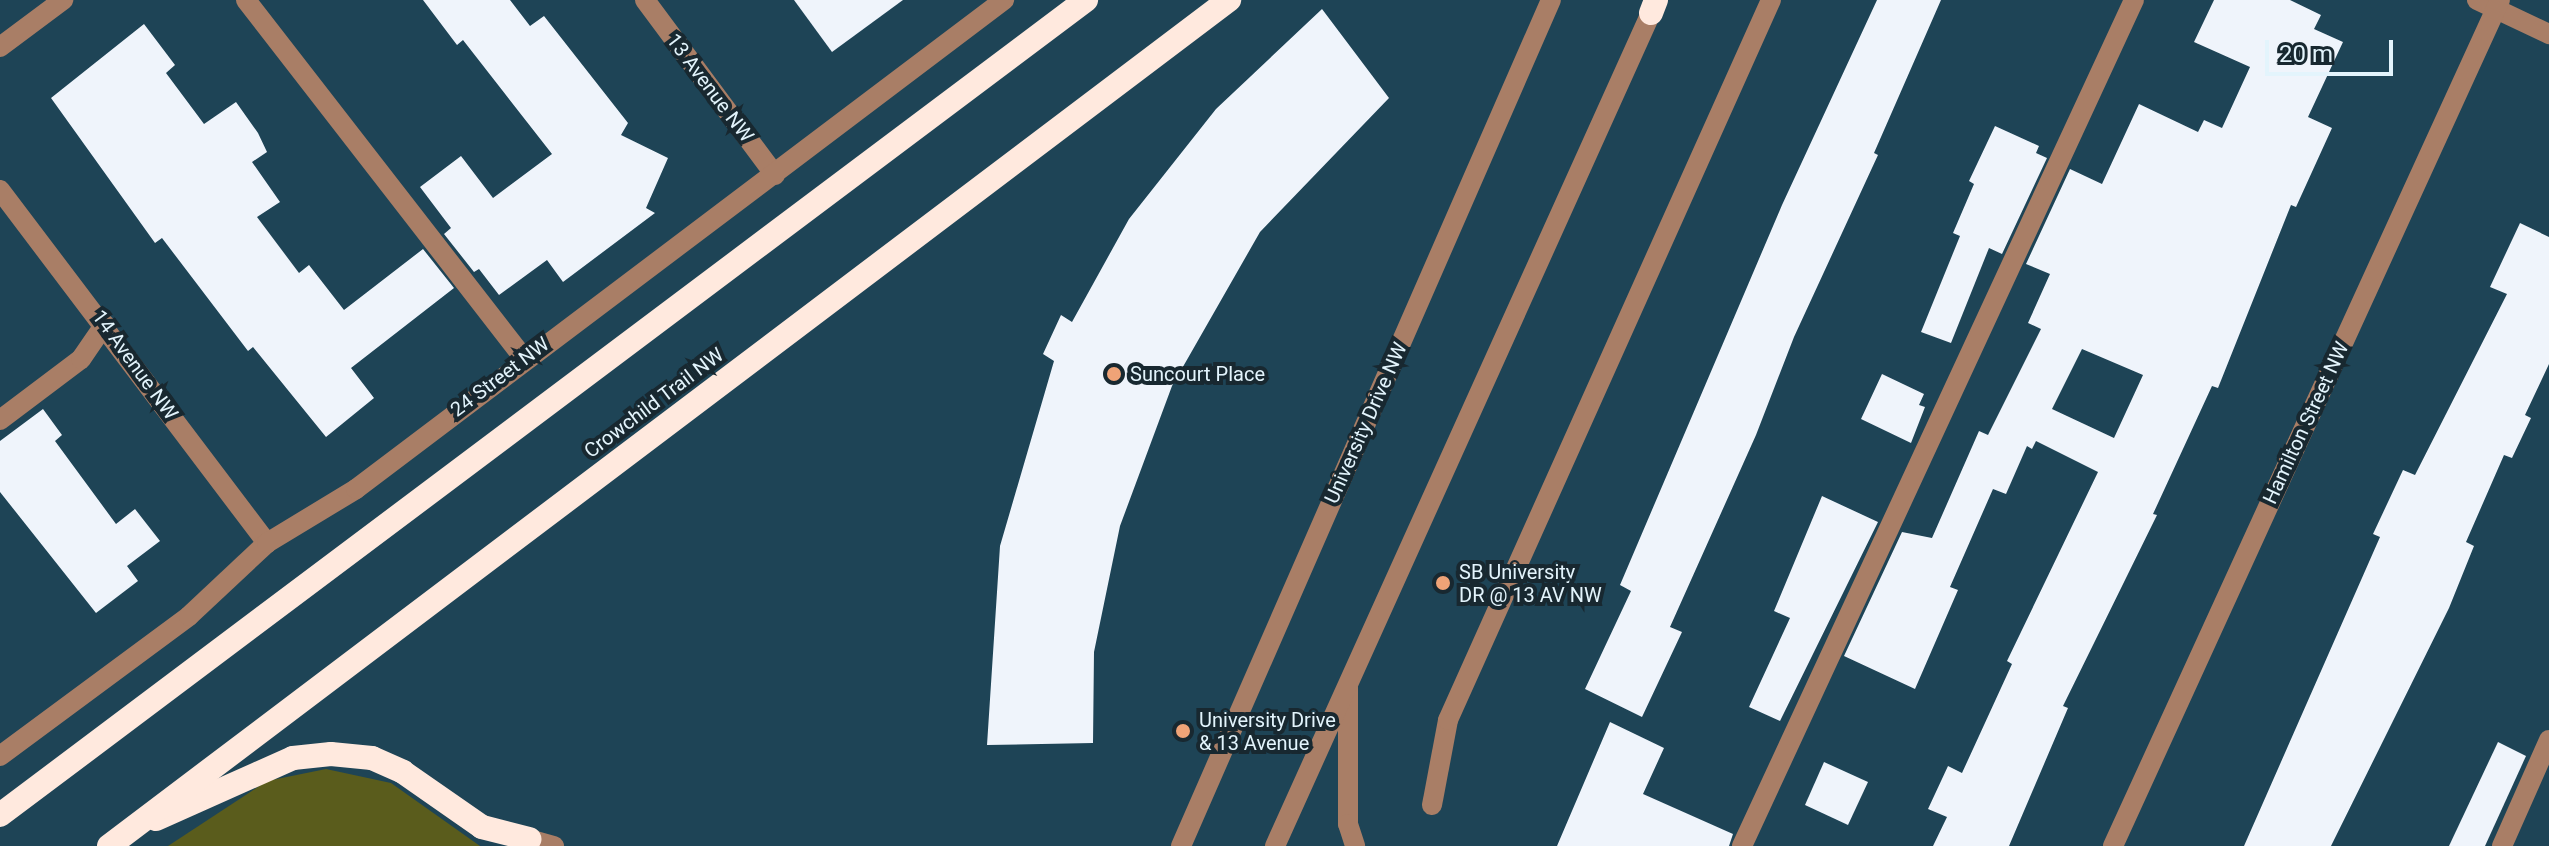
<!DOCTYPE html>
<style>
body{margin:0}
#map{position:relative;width:2549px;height:846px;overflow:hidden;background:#1e4456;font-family:Roboto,sans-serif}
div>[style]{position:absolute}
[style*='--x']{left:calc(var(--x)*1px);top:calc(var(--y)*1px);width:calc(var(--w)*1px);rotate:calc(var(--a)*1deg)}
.green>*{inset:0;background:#5a5c1c}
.building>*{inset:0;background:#eff4fb}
.minor>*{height:20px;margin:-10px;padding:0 10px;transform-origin:10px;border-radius:10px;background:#a97e66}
.highway>*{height:24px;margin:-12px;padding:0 12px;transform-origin:12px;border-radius:12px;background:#ffe9de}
.dots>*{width:22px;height:22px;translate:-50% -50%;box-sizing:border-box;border:4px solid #182830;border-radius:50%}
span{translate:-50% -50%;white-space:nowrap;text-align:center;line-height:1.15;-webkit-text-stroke:8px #182830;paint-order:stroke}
.street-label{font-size:20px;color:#e3f4fc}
.poi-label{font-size:20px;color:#e3f4fc}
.left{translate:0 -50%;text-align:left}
.scale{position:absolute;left:2265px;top:40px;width:128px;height:36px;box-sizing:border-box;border:4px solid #e3f4fc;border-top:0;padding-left:10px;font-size:24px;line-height:28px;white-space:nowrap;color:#e3f4fc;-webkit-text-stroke:6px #182830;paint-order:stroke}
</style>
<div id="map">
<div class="green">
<i style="clip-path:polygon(326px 769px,391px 783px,480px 846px,168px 846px,267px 781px)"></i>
</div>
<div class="building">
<i style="clip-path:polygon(423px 0,510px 0,530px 26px,544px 16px,628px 123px,621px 135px,668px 158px,646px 208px,655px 213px,563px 282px,547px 260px,499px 295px,479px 269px,474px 272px,444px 234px,451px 228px,420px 187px,461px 156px,493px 198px,552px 154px,463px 40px,457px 45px)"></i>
<i style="clip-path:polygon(794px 0,903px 0,832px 52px)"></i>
<i style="clip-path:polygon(1877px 0,1941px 0,1874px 153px,1878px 155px,1794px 337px,1756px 435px,1670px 627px,1682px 632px,1642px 717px,1585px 689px,1631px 591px,1620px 585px,1782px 205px)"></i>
<i style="clip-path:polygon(evenodd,2214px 0,2290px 0,2321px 15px,2314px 29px,2343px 42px,2308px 117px,2332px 128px,2296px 207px,2291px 205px,2218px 388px,2212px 386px,2153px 514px,2157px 515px,2063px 706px,2068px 708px,2009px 846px,1933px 846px,1947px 817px,1928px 809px,1948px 766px,1962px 773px,2012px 664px,2007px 661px,2098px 472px,2036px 441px,2032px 449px,2027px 446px,2006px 494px,1993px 489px,1950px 587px,1958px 590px,1915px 689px,1844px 656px,1902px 532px,1932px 538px,1979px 431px,1988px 435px,2041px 329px,2028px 323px,2050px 274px,2026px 264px,2070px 169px,2102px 184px,2139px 104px,2198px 132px,2204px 120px,2222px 128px,2250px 67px,2194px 42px,2214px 0,2082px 349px,2143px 375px,2114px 438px,2052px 409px,2082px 349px)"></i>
<i style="clip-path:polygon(1322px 9px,1389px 98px,1260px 232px,1172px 386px,1120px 526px,1094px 652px,1093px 743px,987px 745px,1000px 546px,1054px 361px,1043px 354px,1061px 315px,1072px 322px,1129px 219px,1216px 109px)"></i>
<i style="clip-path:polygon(144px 24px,175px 65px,166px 73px,204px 124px,236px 102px,258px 133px,267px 152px,252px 162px,280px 202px,257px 217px,299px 273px,309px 265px,344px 310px,423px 249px,454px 288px,351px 368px,374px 398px,326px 437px,253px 347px,248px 351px,162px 238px,155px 243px,51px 98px)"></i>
<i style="clip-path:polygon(1995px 126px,2039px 146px,2036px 153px,2047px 158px,2002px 254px,1989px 248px,1951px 343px,1921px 332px,1960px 236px,1953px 233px,1974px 184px,1969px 181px)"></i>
<i style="clip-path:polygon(2520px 223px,2549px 237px,2549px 364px,2525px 415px,2531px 418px,2512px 458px,2504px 455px,2466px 542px,2474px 546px,2449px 608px,2331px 846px,2244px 846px,2380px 537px,2373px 534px,2403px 470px,2415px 475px,2507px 294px,2490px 287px)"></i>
<i style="clip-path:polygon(1882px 374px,1924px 394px,1919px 405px,1925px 407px,1911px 443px,1861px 419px)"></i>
<i style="clip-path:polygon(43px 409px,62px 435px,55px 441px,116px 524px,135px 509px,160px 541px,127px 566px,138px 581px,96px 613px,0 492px,0 441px)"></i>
<i style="clip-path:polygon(1822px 496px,1878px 522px,1780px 721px,1749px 707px,1790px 618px,1774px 611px)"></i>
<i style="clip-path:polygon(1610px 722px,1664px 748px,1643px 794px,1733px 834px,1729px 846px,1557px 846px)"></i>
<i style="clip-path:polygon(2498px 742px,2526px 756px,2485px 846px,2449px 846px)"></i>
<i style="clip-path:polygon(1824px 762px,1868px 782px,1848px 825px,1805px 805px)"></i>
</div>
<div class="minor">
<i style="--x:246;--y:0;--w:453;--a:52.2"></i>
<i style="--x:645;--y:0;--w:218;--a:53.4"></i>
<i style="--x:2477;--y:0;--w:80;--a:25.3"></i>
<i style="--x:0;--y:47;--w:79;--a:-36.7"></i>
<i style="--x:0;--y:190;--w:443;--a:52.9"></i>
<i style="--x:0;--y:420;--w:101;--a:-37"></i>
<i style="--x:81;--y:359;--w:42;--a:-55.6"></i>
<i style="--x:1348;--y:687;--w:137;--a:90"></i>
<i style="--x:1348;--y:824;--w:23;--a:72"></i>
<i style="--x:0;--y:756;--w:235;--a:-36.5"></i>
<i style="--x:189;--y:616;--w:107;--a:-43.1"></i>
<i style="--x:267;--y:543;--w:104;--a:-31.2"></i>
<i style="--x:356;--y:489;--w:812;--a:-37.04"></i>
<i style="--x:1432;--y:805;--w:86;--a:-79.3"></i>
<i style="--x:1448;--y:720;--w:789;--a:-65.84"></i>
<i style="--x:529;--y:839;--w:26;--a:16"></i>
<i style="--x:1181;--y:846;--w:923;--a:-66.38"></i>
<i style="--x:1275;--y:846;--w:914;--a:-65.71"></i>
<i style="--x:1742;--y:846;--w:932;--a:-65.14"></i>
<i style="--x:2113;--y:846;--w:930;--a:-65.42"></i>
<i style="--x:2502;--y:846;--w:116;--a:-66.1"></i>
</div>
<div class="highway">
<i style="--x:1651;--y:13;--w:14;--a:-69"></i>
<i style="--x:0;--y:815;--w:1358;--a:-36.89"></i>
<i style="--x:156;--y:819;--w:150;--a:-24"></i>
<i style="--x:293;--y:758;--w:38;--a:-6"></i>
<i style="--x:331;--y:754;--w:41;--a:5.6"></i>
<i style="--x:372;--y:758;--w:34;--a:24"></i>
<i style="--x:403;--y:772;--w:96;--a:34.8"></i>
<i style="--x:482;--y:827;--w:49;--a:14.3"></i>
<i style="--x:109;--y:846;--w:1404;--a:-37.07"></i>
</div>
<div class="dots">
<i style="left:1114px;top:374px;background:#efa377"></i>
<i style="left:1443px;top:583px;background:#efa377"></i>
<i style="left:1183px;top:731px;background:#efa377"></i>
</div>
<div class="street-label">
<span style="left:710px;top:88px;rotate:53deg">13 Avenue NW</span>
<span style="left:135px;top:365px;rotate:54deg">14 Avenue NW</span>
<span style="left:500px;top:377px;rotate:-37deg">24 Street NW</span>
<span style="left:654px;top:403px;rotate:-37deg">Crowchild Trail NW</span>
<span style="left:1366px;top:423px;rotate:-66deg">University Drive NW</span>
<span style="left:2306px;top:423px;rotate:-65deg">Hamilton Street NW</span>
</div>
<div class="poi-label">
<span class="left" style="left:1130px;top:374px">Suncourt Place</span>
<span class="left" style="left:1459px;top:584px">SB University<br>DR @ 13 AV NW</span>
<span class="left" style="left:1199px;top:732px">University Drive<br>&amp; 13 Avenue</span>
</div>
<div class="scale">20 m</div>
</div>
